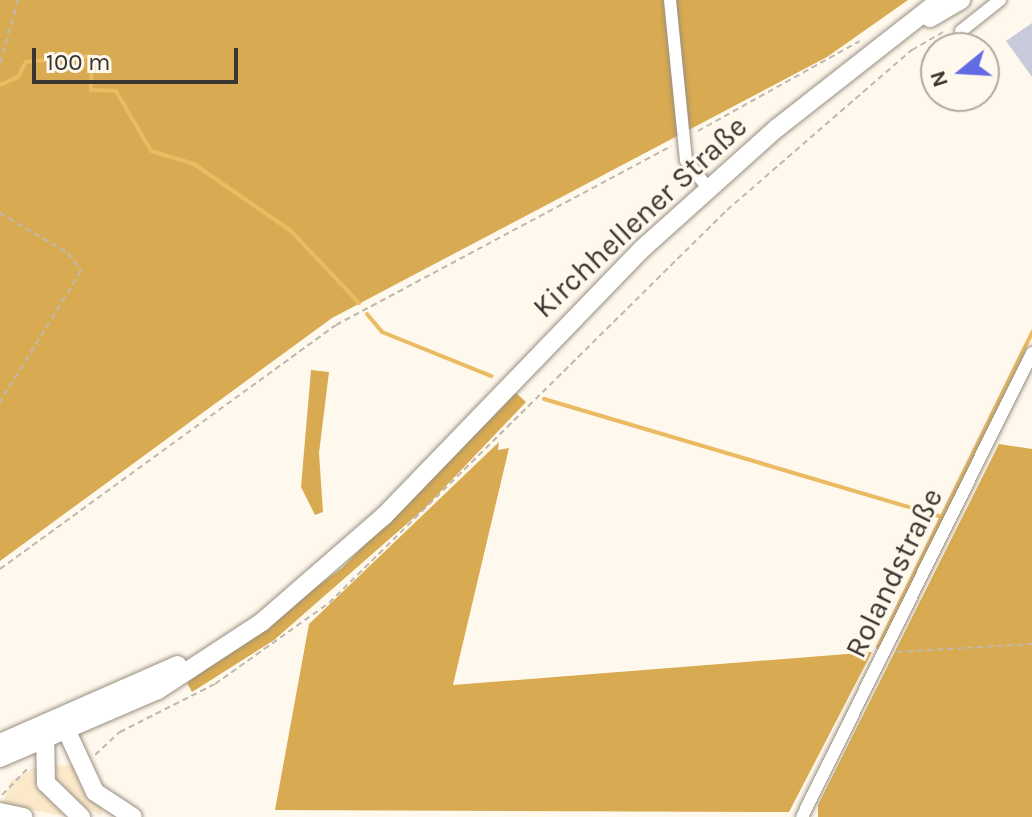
<!DOCTYPE html>
<meta charset="utf-8">
<style>
body{margin:0}
#map{position:relative;width:1032px;height:817px;overflow:hidden;background:#fff8ec;font-family:Karla,sans-serif}
div>[style]{position:absolute}
[style*='--x']{left:calc(var(--x)*1px);top:calc(var(--y)*1px);width:calc(var(--w)*1px);rotate:calc(var(--a)*1deg)}
.green>*{inset:0;background:#fbe9ca}
.forest>*{inset:0;background:#d8aa51}
.stream>*{height:4px;margin:-2px;padding:0 2px;transform-origin:2px;border-radius:2px;background:#ebbb63}
.building>*{inset:0;background:#c7cada}
.path>*{height:2px;margin-top:-1px;transform-origin:0;background:repeating-linear-gradient(90deg,#beb8ae 0 6px,transparent 0 10px)}
.roads{filter:drop-shadow(0 0 2px #968e80) drop-shadow(0 0 2px #968e80)}
.minor>*{height:12px;margin:-6px;padding:0 6px;transform-origin:6px;border-radius:6px;background:#fff}
.secondary>*{height:18px;margin:-9px;padding:0 9px;transform-origin:9px;border-radius:9px;background:#fff}
span{translate:-50% -50%;white-space:nowrap;text-align:center;line-height:1.15;-webkit-text-stroke:6px #fff8ec;paint-order:stroke}
.street-label{font-size:30px;color:#393530}
.north{position:absolute;left:920px;top:32px;width:80px;height:80px;box-sizing:border-box;background:#fff8ec;border:2px solid #b0aaa1;border-radius:50%;rotate:252deg;font-size:22px;font-weight:700;line-height:32px;text-align:center;color:#393530}
.north::after{content:'';display:block;margin:auto;width:28px;height:36px;background:#616be3;clip-path:polygon(50% 0,100% 100%,50% 72%,0 100%)}
.scale{position:absolute;left:32px;top:48px;width:206px;height:36px;box-sizing:border-box;border:4px solid #393530;border-top:0;padding-left:10px;font-size:24px;line-height:28px;white-space:nowrap;color:#393530;-webkit-text-stroke:6px #fff8ec;paint-order:stroke}
</style>
<div id="map">
<div class="green">
<i style="clip-path:polygon(73px 765px,81px 787px,102px 809px,101px 816px,58px 790px,49px 766px)"></i>
<i style="clip-path:polygon(37px 766px,42px 789px,65px 816px,2px 805px,11px 781px)"></i>
</div>
<div class="forest">
<i style="clip-path:polygon(0 0,908px 0,827px 57px,332px 318px,0 561px)"></i>
<i style="clip-path:polygon(311px 370px,329px 372px,319px 453px,323px 512px,315px 515px,301px 487px)"></i>
<i style="clip-path:polygon(515px 392px,526px 402px,426px 507px,274px 640px,192px 692px,187px 683px,342px 568px)"></i>
<i style="clip-path:polygon(499px 442px,498px 450px,509px 448px,453px 685px,872px 652px,789px 812px,275px 810px,309px 624px)"></i>
<i style="clip-path:polygon(999px 444px,1032px 449px,1032px 817px,818px 817px,818px 805px)"></i>
</div>
<div class="stream">
<i style="--x:0;--y:85;--w:20;--a:-24"></i>
<i style="--x:18;--y:77;--w:17;--a:-62"></i>
<i style="--x:26;--y:62;--w:66;--a:-5.2"></i>
<i style="--x:92;--y:56;--w:34;--a:92"></i>
<i style="--x:91;--y:90;--w:25;--a:2"></i>
<i style="--x:116;--y:91;--w:69;--a:59.7"></i>
<i style="--x:151;--y:151;--w:45;--a:16.8"></i>
<i style="--x:194;--y:164;--w:118;--a:34.6"></i>
<i style="--x:291;--y:231;--w:99;--a:46.6"></i>
<i style="--x:367;--y:314;--w:23;--a:50"></i>
<i style="--x:382;--y:332;--w:118;--a:22"></i>
<i style="--x:544;--y:399;--w:413;--a:16.5"></i>
<i style="--x:878;--y:647;--w:351;--a:-63.9"></i>
</div>
<div class="building">
<i style="clip-path:polygon(1032px 23px,1032px 77px,1006px 41px)"></i>
</div>
<div class="path">
<i style="--x:0;--y:63;--w:66;--a:-74.1"></i>
<i style="--x:698;--y:131;--w:185;--a:-29.1"></i>
<i style="--x:0;--y:213;--w:79;--a:30.5"></i>
<i style="--x:68;--y:253;--w:22;--a:54"></i>
<i style="--x:81;--y:271;--w:154;--a:121.7"></i>
<i style="--x:0;--y:569;--w:415;--a:-36"></i>
<i style="--x:336;--y:325;--w:380;--a:-28.1"></i>
<i style="--x:897;--y:652;--w:135;--a:-3.4"></i>
<i style="--x:95;--y:755;--w:34;--a:-43"></i>
<i style="--x:120;--y:732;--w:106;--a:-26.8"></i>
<i style="--x:215;--y:684;--w:140;--a:-35.4"></i>
<i style="--x:329;--y:603;--w:559;--a:-44.64"></i>
<i style="--x:727;--y:210;--w:245;--a:-40.9"></i>
<i style="--x:912;--y:50;--w:39;--a:-30"></i>
<i style="--x:2;--y:795;--w:40;--a:-46"></i>
</div>
<div class="roads">
<div class="minor">
<i style="--x:670;--y:0;--w:161;--a:84.3"></i>
<i style="--x:686;--y:160;--w:36;--a:52"></i>
<i style="--x:961;--y:31;--w:50;--a:-38.5"></i>
<i style="--x:802;--y:817;--w:518;--a:-63.63"></i>
</div>
<div class="secondary">
<i style="--x:930;--y:18;--w:36;--a:-30"></i>
<i style="--x:63;--y:723;--w:76;--a:65.1"></i>
<i style="--x:95;--y:792;--w:45;--a:33.3"></i>
<i style="--x:45;--y:734;--w:49;--a:88.8"></i>
<i style="--x:46;--y:783;--w:49;--a:44.2"></i>
<i style="--x:0;--y:743;--w:194;--a:-23.7"></i>
<i style="--x:0;--y:758;--w:172;--a:-23.3"></i>
<i style="--x:158;--y:690;--w:124;--a:-33.2"></i>
<i style="--x:262;--y:622;--w:162;--a:-41"></i>
<i style="--x:384;--y:516;--w:371;--a:-46"></i>
<i style="--x:642;--y:249;--w:181;--a:-41.9"></i>
<i style="--x:777;--y:128;--w:207;--a:-38.1"></i>
<i style="--x:0;--y:812;--w:24;--a:12"></i>
</div>
</div>
<div class="street-label">
<span style="left:640px;top:217px;rotate:-43deg">Kirchhellener Straße</span>
<span style="left:894px;top:573px;rotate:-64deg">Rolandstraße</span>
</div>
<div class="north">N</div>
<div class="scale">100 m</div>
</div>
